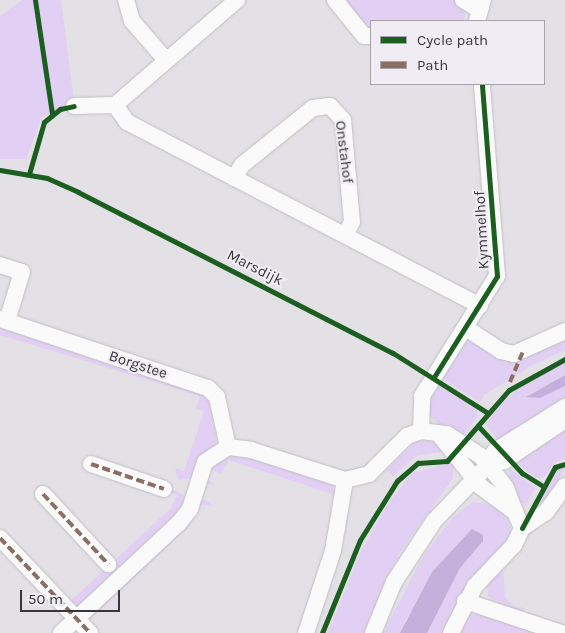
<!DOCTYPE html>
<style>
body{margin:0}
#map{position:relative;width:565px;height:633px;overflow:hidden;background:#e3e1e5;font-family:Karla,sans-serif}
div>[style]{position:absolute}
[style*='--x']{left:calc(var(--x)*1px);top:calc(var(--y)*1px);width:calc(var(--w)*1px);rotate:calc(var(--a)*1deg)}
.green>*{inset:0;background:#e1d0f3}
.water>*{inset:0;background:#c5afdb}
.roads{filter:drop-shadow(0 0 1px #c0bfc2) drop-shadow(0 0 1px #c0bfc2)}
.minor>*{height:16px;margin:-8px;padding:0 8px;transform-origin:8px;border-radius:8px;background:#fbfafb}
.quiet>*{height:4px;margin-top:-2px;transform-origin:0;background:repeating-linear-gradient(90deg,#8d6e63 0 8px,transparent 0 12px)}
.cycleway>*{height:5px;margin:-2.5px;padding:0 2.5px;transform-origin:2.5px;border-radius:2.5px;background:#1b5e20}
span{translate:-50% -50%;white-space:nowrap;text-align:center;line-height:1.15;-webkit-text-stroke:4px #f0ecf4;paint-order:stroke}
.street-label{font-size:15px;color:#38373a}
.legend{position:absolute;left:370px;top:20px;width:175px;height:65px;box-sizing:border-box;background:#f0ecf4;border:1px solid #a6a4aa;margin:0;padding:6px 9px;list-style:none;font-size:15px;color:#38373a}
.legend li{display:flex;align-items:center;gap:10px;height:25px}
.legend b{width:25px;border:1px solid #a6a4aa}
.scale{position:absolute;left:20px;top:590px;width:100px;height:22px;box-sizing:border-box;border:2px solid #38373a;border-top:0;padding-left:6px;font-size:15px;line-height:18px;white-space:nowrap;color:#38373a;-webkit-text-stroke:4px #f0ecf4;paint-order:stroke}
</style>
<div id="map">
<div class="green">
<i style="clip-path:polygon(22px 0,61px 0,74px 101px,42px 117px,26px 159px,0 159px,0 16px)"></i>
<i style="clip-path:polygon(341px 0,458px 0,466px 11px,464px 21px,371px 21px,371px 30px)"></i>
<i style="clip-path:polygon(0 327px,208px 396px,217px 442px,192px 478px,178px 480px,175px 468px,184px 471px,204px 411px,196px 408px,200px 396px,0 335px)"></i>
<i style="clip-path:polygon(565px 337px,565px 350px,531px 366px,484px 395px,480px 402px,441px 378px,468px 340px,495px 354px)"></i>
<i style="clip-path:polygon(565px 363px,565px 375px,528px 395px,540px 398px,565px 386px,565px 401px,498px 441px,486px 425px,496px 409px,517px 389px)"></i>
<i style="clip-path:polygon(437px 384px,476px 409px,478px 415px,463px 436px,438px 424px,428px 414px,427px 405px)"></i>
<i style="clip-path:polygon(565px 427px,565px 459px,555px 462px,543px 478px,535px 478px,513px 459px)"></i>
<i style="clip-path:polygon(416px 441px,432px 441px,447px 451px,416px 456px,393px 476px,386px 470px)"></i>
<i style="clip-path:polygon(238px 454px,332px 484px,337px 493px,335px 507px,335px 495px,229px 460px,221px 473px,211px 470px,208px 480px,216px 486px,206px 483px,213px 464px)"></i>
<i style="clip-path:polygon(453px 462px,453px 478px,399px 554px,365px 633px,328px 633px,361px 551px,386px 507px,412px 473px)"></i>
<i style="clip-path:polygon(509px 468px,535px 487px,526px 505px,518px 500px,509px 481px)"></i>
<i style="clip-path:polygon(565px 468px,549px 499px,536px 505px,559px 469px)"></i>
<i style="clip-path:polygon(170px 488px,184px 495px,180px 511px,75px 611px,66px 605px,171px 508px,177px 495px,167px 491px)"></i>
<i style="clip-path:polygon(207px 500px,212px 506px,202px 504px,189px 526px,87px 623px,84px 620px,199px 501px)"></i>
<i style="clip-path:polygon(472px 502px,494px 505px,508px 518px,511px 532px,506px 543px,483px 565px,444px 633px,427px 633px,460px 568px,483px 541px,408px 615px,400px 633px,383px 633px,421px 560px,451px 519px)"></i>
<i style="clip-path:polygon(503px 566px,505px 597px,513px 606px,524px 608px,524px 614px,488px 597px,487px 585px)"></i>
<i style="clip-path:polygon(468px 614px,483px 615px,538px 633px,457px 633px)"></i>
</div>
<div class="water">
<i style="clip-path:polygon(565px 375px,565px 386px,540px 398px,526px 397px)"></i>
<i style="clip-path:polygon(472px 529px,483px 535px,483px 541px,460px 568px,427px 633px,400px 633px,432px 572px)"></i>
</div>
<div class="roads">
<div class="minor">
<i style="--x:126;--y:0;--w:22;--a:74"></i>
<i style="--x:132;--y:21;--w:50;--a:49"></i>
<i style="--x:335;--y:0;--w:46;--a:51.1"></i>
<i style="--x:364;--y:36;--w:7;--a:0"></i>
<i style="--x:463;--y:0;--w:17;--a:31"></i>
<i style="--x:477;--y:21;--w:22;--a:-74"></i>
<i style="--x:115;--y:105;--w:21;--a:55"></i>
<i style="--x:127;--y:122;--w:398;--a:27.5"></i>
<i style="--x:74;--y:106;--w:41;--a:-1.4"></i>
<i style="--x:115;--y:105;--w:161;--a:-40.7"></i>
<i style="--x:234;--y:178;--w:15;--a:-58"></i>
<i style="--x:242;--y:165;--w:91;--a:-38.8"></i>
<i style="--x:313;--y:108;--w:17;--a:-7"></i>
<i style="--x:330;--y:106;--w:19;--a:47"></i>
<i style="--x:343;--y:120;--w:102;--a:85"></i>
<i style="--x:352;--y:222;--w:15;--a:118"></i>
<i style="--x:0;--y:265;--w:23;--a:18"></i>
<i style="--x:22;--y:272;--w:51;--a:107"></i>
<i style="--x:0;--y:319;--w:219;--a:18.4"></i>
<i style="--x:208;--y:388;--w:13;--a:45"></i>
<i style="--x:217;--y:397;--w:51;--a:77.6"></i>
<i style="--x:466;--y:328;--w:42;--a:33.3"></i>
<i style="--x:501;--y:351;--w:13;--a:13"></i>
<i style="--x:514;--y:354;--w:56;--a:-24.3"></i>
<i style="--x:421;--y:431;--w:35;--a:-88"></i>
<i style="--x:422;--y:396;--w:142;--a:-58"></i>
<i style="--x:497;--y:276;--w:193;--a:-94.5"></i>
<i style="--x:438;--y:433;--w:68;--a:51.6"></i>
<i style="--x:480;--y:486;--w:44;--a:36.6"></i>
<i style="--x:515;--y:512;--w:17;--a:66"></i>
<i style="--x:522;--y:528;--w:19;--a:115"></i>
<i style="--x:514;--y:545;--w:57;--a:133.6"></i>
<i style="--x:475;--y:586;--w:53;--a:117.1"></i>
<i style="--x:91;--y:464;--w:77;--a:18.9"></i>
<i style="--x:488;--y:465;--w:16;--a:-14"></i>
<i style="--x:504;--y:461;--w:73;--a:-33.9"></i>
<i style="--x:43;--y:494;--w:96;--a:47.1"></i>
<i style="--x:522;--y:528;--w:29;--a:-34"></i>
<i style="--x:546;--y:512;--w:32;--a:-54"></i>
<i style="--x:0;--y:538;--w:131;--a:46.5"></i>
<i style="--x:465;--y:601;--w:101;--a:18.4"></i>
<i style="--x:61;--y:633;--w:161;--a:-43"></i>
<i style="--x:179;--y:523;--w:18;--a:-52"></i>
<i style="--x:190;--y:509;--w:49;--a:-72.3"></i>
<i style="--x:205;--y:462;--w:27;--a:-33"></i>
<i style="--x:228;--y:447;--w:23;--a:7"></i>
<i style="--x:251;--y:450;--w:99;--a:17.7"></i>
<i style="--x:345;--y:480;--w:25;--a:-14"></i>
<i style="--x:369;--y:474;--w:54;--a:-45"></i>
<i style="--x:407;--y:436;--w:15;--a:-20"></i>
<i style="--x:421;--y:431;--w:26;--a:7"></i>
<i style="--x:447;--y:434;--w:42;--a:33.3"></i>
<i style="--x:482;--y:457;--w:39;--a:52"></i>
<i style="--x:506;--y:488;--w:26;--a:69"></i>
<i style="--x:306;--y:633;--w:86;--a:-71.8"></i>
<i style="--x:333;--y:551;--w:72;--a:-80.4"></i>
<i style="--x:373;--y:633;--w:55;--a:-67.6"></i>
<i style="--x:394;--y:582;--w:73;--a:-56.7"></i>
<i style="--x:434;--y:521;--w:78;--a:-46"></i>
<i style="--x:488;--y:465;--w:16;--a:-63"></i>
<i style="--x:495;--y:451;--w:83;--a:-32.2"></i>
</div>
</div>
<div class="quiet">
<i style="--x:510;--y:382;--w:34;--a:-67"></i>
<i style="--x:91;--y:464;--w:77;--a:18.9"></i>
<i style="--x:43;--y:494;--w:96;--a:47.1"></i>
<i style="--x:0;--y:538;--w:131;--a:46.5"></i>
</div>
<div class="cycleway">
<i style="--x:35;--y:0;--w:115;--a:81.5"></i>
<i style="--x:0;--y:170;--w:48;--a:9.7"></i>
<i style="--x:47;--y:178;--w:34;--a:24"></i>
<i style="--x:78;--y:192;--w:354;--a:27.1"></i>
<i style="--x:393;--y:353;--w:112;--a:32.3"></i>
<i style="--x:29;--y:174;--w:54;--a:-73.9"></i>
<i style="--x:44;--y:122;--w:21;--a:-39"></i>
<i style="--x:60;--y:109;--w:14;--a:-12"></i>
<i style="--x:434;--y:377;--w:119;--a:-58"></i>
<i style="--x:497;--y:276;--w:193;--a:-94.5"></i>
<i style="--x:480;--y:428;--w:62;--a:47"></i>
<i style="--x:522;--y:473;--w:25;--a:32"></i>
<i style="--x:522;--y:528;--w:69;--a:-61.6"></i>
<i style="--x:555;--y:467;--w:10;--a:-17"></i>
<i style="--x:322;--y:633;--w:100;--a:-67.8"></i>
<i style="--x:360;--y:540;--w:70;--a:-57.9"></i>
<i style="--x:397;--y:481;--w:28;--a:-41"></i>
<i style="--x:418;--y:463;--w:29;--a:-4"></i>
<i style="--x:447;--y:461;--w:94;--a:-48.9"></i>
<i style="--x:509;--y:390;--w:64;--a:-29"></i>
</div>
<div class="street-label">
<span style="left:344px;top:152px;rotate:83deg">Onstahof</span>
<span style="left:482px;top:230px;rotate:-93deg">Kymmelhof</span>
<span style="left:255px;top:268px;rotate:27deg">Marsdijk</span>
<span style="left:138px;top:365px;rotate:18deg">Borgstee</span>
</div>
<ul class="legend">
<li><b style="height:6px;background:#1b5e20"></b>Cycle path</li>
<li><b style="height:6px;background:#8d6e63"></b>Path</li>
</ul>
<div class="scale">50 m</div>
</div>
